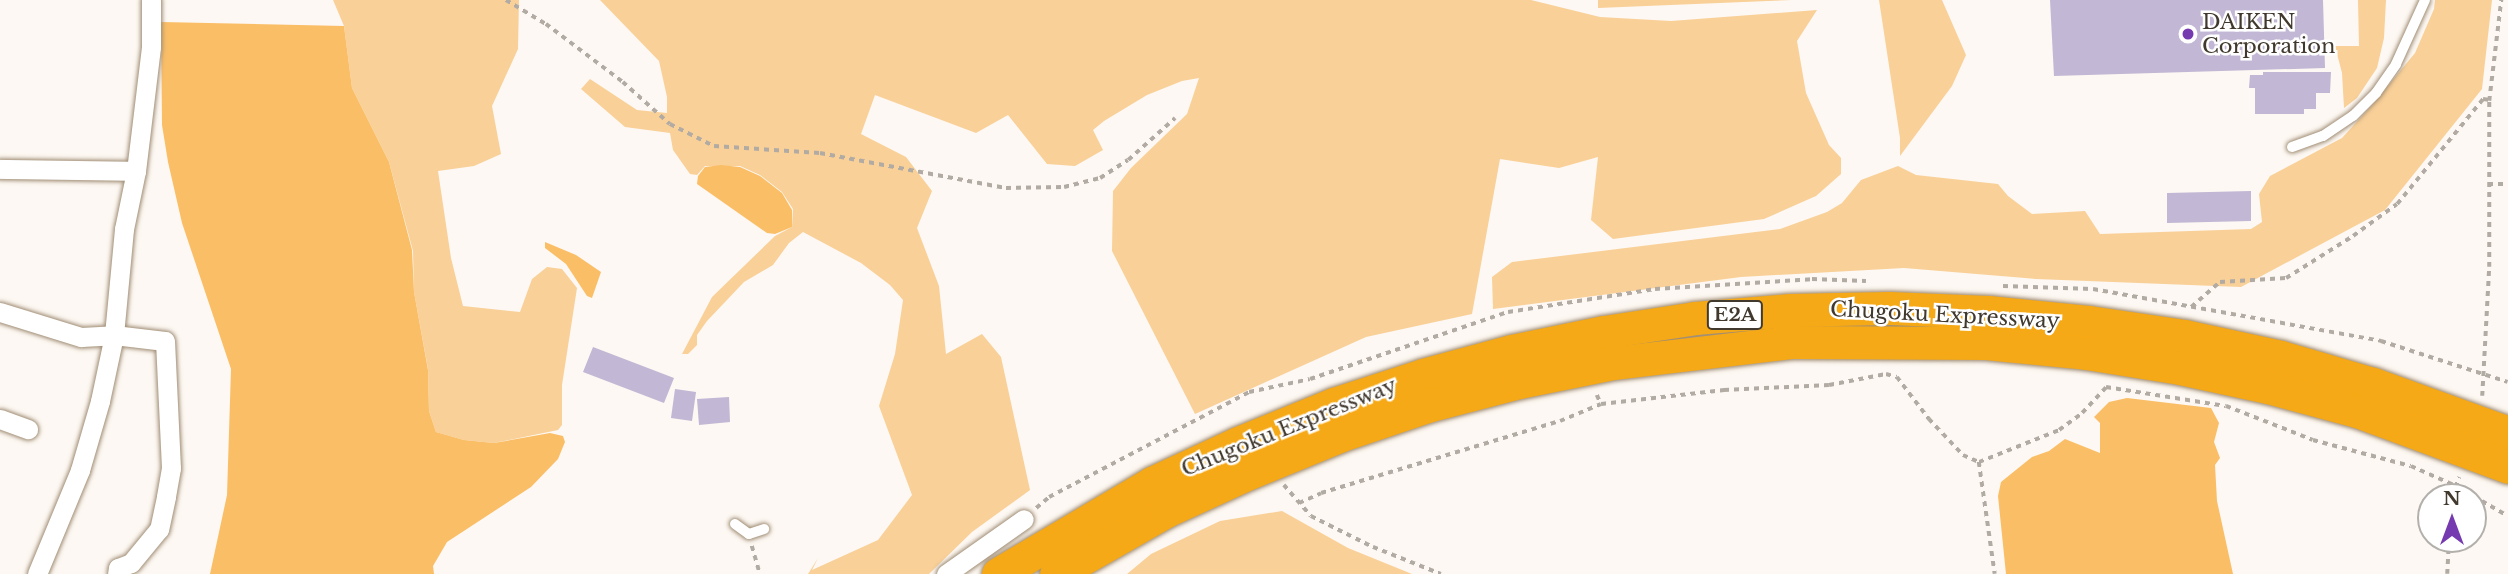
<!DOCTYPE html>
<style>
body{margin:0}
#map{position:relative;width:2508px;height:574px;overflow:hidden;background:#fdf8f3;font-family:"Libre Baskerville",serif}
div>[style]{position:absolute}
[style*='--x']{left:calc(var(--x)*1px);top:calc(var(--y)*1px);width:calc(var(--w)*1px);rotate:calc(var(--a)*1deg)}
.green>*{inset:0;background:#f9d098}
.water>*{inset:0;background:#fabe67}
.building>*{inset:0;background:#c2b7d4}
.path>*{height:3.5px;margin-top:-1.75px;transform-origin:0;background:repeating-linear-gradient(90deg,#b1aba4 0 5px,transparent 0 10px)}
.roads{filter:drop-shadow(0 0 2px #a08d74) drop-shadow(0 0 2px #a08d74)}
.lane>*{height:10px;margin:-5px;padding:0 5px;transform-origin:5px;border-radius:5px;background:#fff}
.street>*{height:19px;margin:-9.5px;padding:0 9.5px;transform-origin:9.5px;border-radius:9.5px;background:#fff}
.highway>*{height:33px;margin:-16.5px;padding:0 16.5px;transform-origin:16.5px;border-radius:16.5px;background:#f6a916}
.dots>*{width:19px;height:19px;translate:-50% -50%;box-sizing:border-box;border:4px solid #fff;border-radius:50%}
span{translate:-50% -50%;white-space:nowrap;text-align:center;line-height:1.15;-webkit-text-stroke:5px #fff;paint-order:stroke}
.shield-label span{padding:2px 5px;background:#fff;border:2px solid;border-radius:5px;-webkit-text-stroke-width:0}
.shield-label{font-size:19px;color:#41392e;font-weight:700}
.poi-label{font-size:21px;color:#41392e}
.left{translate:0 -50%;text-align:left}
.street-label{font-size:21px;color:#41392e}
.north{position:absolute;left:2417px;top:483px;width:70px;height:70px;box-sizing:border-box;background:#fff;border:2px solid #b3b0ab;border-radius:50%;rotate:0deg;font-size:19px;font-weight:700;line-height:28px;text-align:center;color:#41392e}
.north::after{content:'';display:block;margin:auto;width:24px;height:32px;background:#753ab0;clip-path:polygon(50% 0,100% 100%,50% 72%,0 100%)}
</style>
<div id="map">
<div class="green">
<i style="clip-path:polygon(333px 0,519px 0,518px 49px,492px 106px,501px 154px,474px 166px,438px 171px,451px 258px,463px 306px,520px 312px,532px 279px,547px 267px,562px 269px,577px 288px,562px 385px,562px 425px,558px 430px,494px 443px,464px 440px,436px 432px,429px 411px,428px 369px,414px 292px,413px 251px,389px 162px,352px 88px,344px 26px)"></i>
<i style="clip-path:polygon(600px 0,1531px 0,1600px 17px,1671px 21px,1817px 10px,1797px 41px,1806px 93px,1829px 145px,1841px 158px,1841px 174px,1816px 196px,1764px 219px,1613px 239px,1591px 220px,1598px 157px,1559px 168px,1500px 159px,1472px 314px,1366px 337px,1195px 414px,1112px 251px,1113px 191px,1131px 168px,1187px 114px,1199px 78px,1182px 81px,1147px 95px,1104px 121px,1093px 130px,1103px 150px,1075px 166px,1047px 164px,1008px 115px,976px 133px,875px 95px,861px 134px,906px 157px,932px 191px,917px 228px,939px 286px,946px 354px,982px 334px,1001px 357px,1030px 490px,972px 532px,929px 574px,808px 574px,818px 558px,812px 570px,878px 540px,912px 495px,879px 406px,895px 354px,903px 300px,890px 285px,861px 263px,803px 232px,789px 243px,773px 265px,744px 282px,707px 321px,697px 335px,697px 345px,688px 354px,682px 354px,712px 297px,775px 236px,792px 227px,793px 209px,782px 192px,760px 175px,740px 166px,705px 166px,697px 175px,690px 174px,673px 150px,670px 133px,625px 127px,581px 89px,590px 79px,637px 110px,667px 113px,667px 97px,659px 61px)"></i>
<i style="clip-path:polygon(1598px 0,1792px 0,1598px 8px)"></i>
<i style="clip-path:polygon(1879px 0,1942px 0,1966px 55px,1952px 86px,1900px 156px,1900px 138px)"></i>
<i style="clip-path:polygon(2358px 0,2386px 0,2384px 38px,2377px 68px,2357px 98px,2344px 108px,2342px 73px,2335px 46px,2359px 46px)"></i>
<i style="clip-path:polygon(2435px 0,2492px 0,2482px 89px,2385px 210px,2241px 287px,2036px 279px,1904px 268px,1741px 277px,1493px 309px,1492px 277px,1512px 262px,1780px 229px,1827px 212px,1842px 203px,1861px 180px,1898px 166px,1916px 175px,1998px 184px,2008px 196px,2032px 214px,2085px 211px,2100px 234px,2251px 229px,2262px 222px,2259px 194px,2270px 176px,2342px 138px,2373px 104px,2415px 53px,2434px 9px)"></i>
<i style="clip-path:polygon(1282px 511px,1348px 548px,1412px 574px,1127px 574px,1151px 554px,1220px 521px)"></i>
</div>
<div class="water">
<i style="clip-path:polygon(161px 22px,344px 26px,352px 88px,389px 162px,412px 250px,414px 292px,428px 370px,429px 411px,436px 432px,464px 440px,494px 443px,550px 433px,563px 436px,565px 442px,558px 459px,531px 487px,447px 542px,433px 566px,434px 574px,210px 574px,227px 495px,231px 369px,182px 223px,168px 162px,162px 125px)"></i>
<i style="clip-path:polygon(721px 165px,740px 167px,760px 176px,782px 193px,792px 210px,792px 227px,775px 234px,767px 233px,697px 184px,698px 176px,705px 167px)"></i>
<i style="clip-path:polygon(545px 242px,576px 255px,601px 272px,592px 298px,587px 296px,566px 264px,545px 248px)"></i>
<i style="clip-path:polygon(2127px 398px,2211px 408px,2219px 423px,2214px 442px,2220px 458px,2215px 465px,2217px 501px,2233px 574px,2006px 574px,1998px 496px,2001px 482px,2032px 457px,2049px 451px,2065px 439px,2100px 453px,2100px 423px,2094px 417px,2109px 402px)"></i>
</div>
<div class="building">
<i style="clip-path:polygon(2050px 0,2323px 0,2325px 68px,2054px 76px)"></i>
<i style="clip-path:polygon(2263px 72px,2331px 72px,2330px 93px,2316px 93px,2316px 109px,2304px 109px,2304px 114px,2255px 114px,2255px 88px,2249px 88px,2250px 75px,2263px 75px)"></i>
<i style="clip-path:polygon(2251px 191px,2251px 221px,2167px 223px,2167px 193px)"></i>
<i style="clip-path:polygon(593px 347px,674px 378px,664px 403px,583px 372px)"></i>
<i style="clip-path:polygon(675px 389px,696px 392px,692px 421px,671px 418px)"></i>
<i style="clip-path:polygon(729px 397px,730px 422px,699px 425px,697px 399px)"></i>
</div>
<div class="path">
<i style="--x:506;--y:0;--w:47;--a:31"></i>
<i style="--x:546;--y:24;--w:96;--a:37"></i>
<i style="--x:623;--y:82;--w:63;--a:41.8"></i>
<i style="--x:670;--y:124;--w:49;--a:26.6"></i>
<i style="--x:714;--y:146;--w:106;--a:3.8"></i>
<i style="--x:820;--y:153;--w:189;--a:10.7"></i>
<i style="--x:1006;--y:188;--w:58;--a:-1"></i>
<i style="--x:1064;--y:187;--w:37;--a:-14"></i>
<i style="--x:1100;--y:178;--w:33;--a:-33"></i>
<i style="--x:1128;--y:160;--w:63;--a:-41.8"></i>
<i style="--x:2488;--y:184;--w:20;--a:0"></i>
<i style="--x:2003;--y:286;--w:90;--a:1.9"></i>
<i style="--x:2093;--y:289;--w:293;--a:10.2"></i>
<i style="--x:2381;--y:341;--w:133;--a:17.9"></i>
<i style="--x:2191;--y:307;--w:38;--a:-41"></i>
<i style="--x:2220;--y:282;--w:66;--a:-3.5"></i>
<i style="--x:2286;--y:278;--w:79;--a:-32.1"></i>
<i style="--x:2353;--y:236;--w:54;--a:-36"></i>
<i style="--x:2397;--y:204;--w:136;--a:-50.7"></i>
<i style="--x:2483;--y:99;--w:7;--a:8"></i>
<i style="--x:1597;--y:395;--w:10;--a:66"></i>
<i style="--x:2482;--y:396;--w:129;--a:-86.9"></i>
<i style="--x:2489;--y:267;--w:166;--a:-90"></i>
<i style="--x:2489;--y:101;--w:102;--a:-83.2"></i>
<i style="--x:1979;--y:462;--w:113;--a:81.9"></i>
<i style="--x:1284;--y:485;--w:41;--a:48.9"></i>
<i style="--x:1311;--y:516;--w:69;--a:26.6"></i>
<i style="--x:1373;--y:547;--w:73;--a:21.7"></i>
<i style="--x:2452;--y:497;--w:21;--a:-71"></i>
<i style="--x:1299;--y:503;--w:24;--a:-24"></i>
<i style="--x:1321;--y:493;--w:250;--a:-16.8"></i>
<i style="--x:1560;--y:421;--w:44;--a:-22.5"></i>
<i style="--x:1601;--y:404;--w:124;--a:-6.5"></i>
<i style="--x:1724;--y:390;--w:105;--a:-2.7"></i>
<i style="--x:1829;--y:385;--w:58;--a:-10.9"></i>
<i style="--x:1886;--y:374;--w:11;--a:15"></i>
<i style="--x:1897;--y:377;--w:53;--a:52.7"></i>
<i style="--x:1929;--y:419;--w:50;--a:46.6"></i>
<i style="--x:1963;--y:455;--w:17;--a:24"></i>
<i style="--x:1979;--y:462;--w:86;--a:-21.8"></i>
<i style="--x:2059;--y:430;--w:29;--a:-36"></i>
<i style="--x:2082;--y:413;--w:35;--a:-47"></i>
<i style="--x:2106;--y:387;--w:121;--a:9"></i>
<i style="--x:2226;--y:406;--w:93;--a:21.3"></i>
<i style="--x:2313;--y:440;--w:101;--a:14.9"></i>
<i style="--x:2411;--y:466;--w:49;--a:24"></i>
<i style="--x:2456;--y:486;--w:60;--a:30"></i>
<i style="--x:1036;--y:508;--w:17;--a:-40"></i>
<i style="--x:1049;--y:497;--w:226;--a:-27.7"></i>
<i style="--x:1249;--y:392;--w:62;--a:-12"></i>
<i style="--x:1310;--y:379;--w:209;--a:-18.7"></i>
<i style="--x:1508;--y:312;--w:149;--a:-8.9"></i>
<i style="--x:1655;--y:289;--w:157;--a:-3.6"></i>
<i style="--x:1812;--y:279;--w:54;--a:2.1"></i>
<i style="--x:752;--y:546;--w:29;--a:74"></i>
<i style="--x:2447;--y:574;--w:35;--a:-87"></i>
</div>
<div class="roads">
<div class="lane">
<i style="--x:2292;--y:147;--w:33;--a:-20"></i>
<i style="--x:2323;--y:136;--w:36;--a:-34"></i>
<i style="--x:2353;--y:116;--w:33;--a:-45"></i>
<i style="--x:2376;--y:93;--w:35;--a:-55"></i>
<i style="--x:2396;--y:64;--w:70;--a:-65.6"></i>
<i style="--x:735;--y:524;--w:17;--a:36"></i>
<i style="--x:749;--y:534;--w:16;--a:-18"></i>
</div>
<div class="street">
<i style="--x:0;--y:169;--w:136;--a:0.8"></i>
<i style="--x:0;--y:312;--w:85;--a:17.2"></i>
<i style="--x:81;--y:337;--w:33;--a:-3"></i>
<i style="--x:114;--y:335;--w:51;--a:6.7"></i>
<i style="--x:165;--y:341;--w:127;--a:87.3"></i>
<i style="--x:171;--y:468;--w:29;--a:100"></i>
<i style="--x:166;--y:497;--w:33;--a:102"></i>
<i style="--x:159;--y:529;--w:44;--a:129.5"></i>
<i style="--x:131;--y:563;--w:14;--a:159"></i>
<i style="--x:118;--y:568;--w:6;--a:99"></i>
<i style="--x:0;--y:419;--w:30;--a:20"></i>
<i style="--x:37;--y:574;--w:113;--a:-67.5"></i>
<i style="--x:80;--y:470;--w:72;--a:-73.8"></i>
<i style="--x:100;--y:401;--w:67;--a:-78"></i>
<i style="--x:114;--y:335;--w:106;--a:-84.6"></i>
<i style="--x:124;--y:229;--w:59;--a:-78.3"></i>
<i style="--x:136;--y:171;--w:125;--a:-83.1"></i>
<i style="--x:151;--y:47;--w:47;--a:-90"></i>
<i style="--x:946;--y:574;--w:95;--a:-35.2"></i>
</div>
<div class="highway">
<i style="--x:998;--y:574;--w:179;--a:-30.6"></i>
<i style="--x:1152;--y:483;--w:95;--a:-24.9"></i>
<i style="--x:1238;--y:443;--w:104;--a:-22.1"></i>
<i style="--x:1334;--y:404;--w:94;--a:-18"></i>
<i style="--x:1423;--y:375;--w:92;--a:-15.1"></i>
<i style="--x:1512;--y:351;--w:94;--a:-11.7"></i>
<i style="--x:1604;--y:332;--w:92;--a:-8.7"></i>
<i style="--x:1695;--y:318;--w:96;--a:-4.8"></i>
<i style="--x:1791;--y:310;--w:98;--a:-1.2"></i>
<i style="--x:1889;--y:308;--w:99;--a:2.3"></i>
<i style="--x:1988;--y:312;--w:101;--a:5.7"></i>
<i style="--x:2089;--y:322;--w:97;--a:8.3"></i>
<i style="--x:2185;--y:336;--w:98;--a:12.3"></i>
<i style="--x:2281;--y:357;--w:96;--a:16.4"></i>
<i style="--x:2373;--y:384;--w:144;--a:19.9"></i>
<i style="--x:1056;--y:574;--w:127;--a:-29.8"></i>
<i style="--x:1166;--y:511;--w:91;--a:-24.6"></i>
<i style="--x:1249;--y:473;--w:97;--a:-22.3"></i>
<i style="--x:1339;--y:436;--w:93;--a:-18.8"></i>
<i style="--x:1427;--y:406;--w:95;--a:-14.6"></i>
<i style="--x:1519;--y:382;--w:96;--a:-11.4"></i>
<i style="--x:1613;--y:363;--w:181;--a:-6.7"></i>
<i style="--x:1793;--y:342;--w:193;--a:0.3"></i>
<i style="--x:1986;--y:343;--w:100;--a:5.7"></i>
<i style="--x:2086;--y:353;--w:95;--a:9.1"></i>
<i style="--x:2180;--y:368;--w:90;--a:12.2"></i>
<i style="--x:2268;--y:387;--w:92;--a:15.1"></i>
<i style="--x:2357;--y:411;--w:161;--a:20.3"></i>
</div>
</div>
<div class="dots">
<i style="left:2188px;top:34px;background:#753ab0"></i>
</div>
<div class="shield-label">
<span style="left:1735px;top:315px">E2A</span>
</div>
<div class="poi-label">
<span class="left" style="left:2202px;top:34px">DAIKEN<br>Corporation</span>
</div>
<div class="street-label">
<span style="left:1945px;top:315px;rotate:3deg">Chugoku Expressway</span>
<span style="left:1289px;top:427px;rotate:-22deg">Chugoku Expressway</span>
</div>
<div class="north">N</div>
</div>
